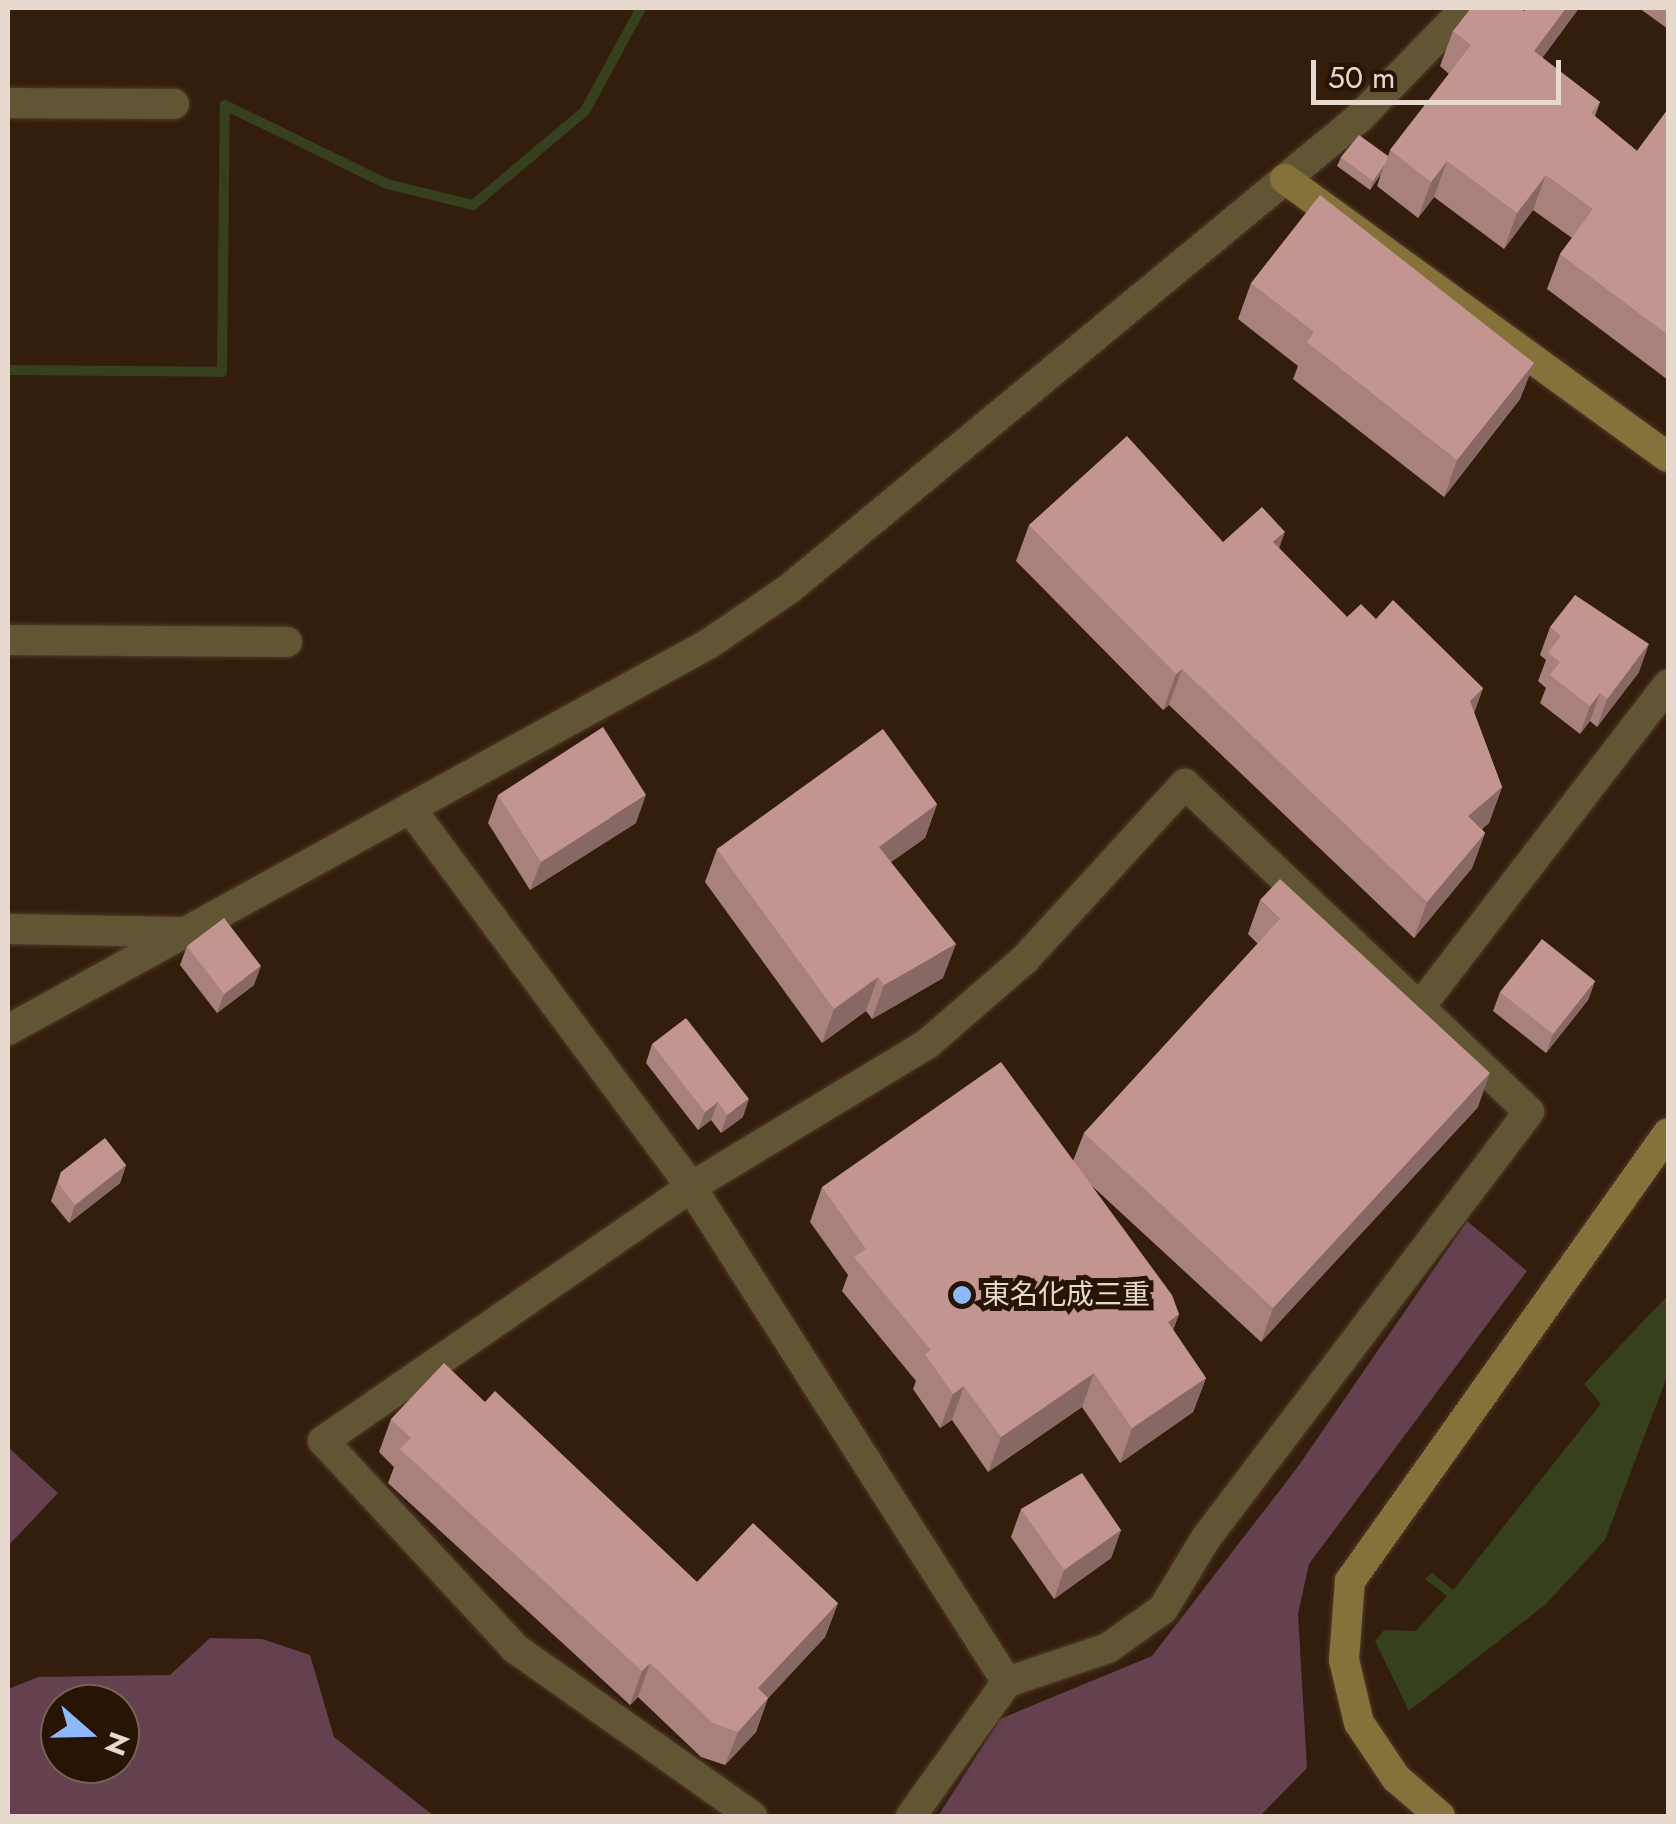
<!DOCTYPE html>
<meta charset="utf-8">
<style>
body{margin:0}
#map{position:relative;width:1676px;height:1824px;overflow:hidden;background:#331d0c;font-family:Jost,"Noto Sans JP",sans-serif}
div>[style]{position:absolute}
[style*='--x']{left:calc(var(--x)*1px);top:calc(var(--y)*1px);width:calc(var(--w)*1px);rotate:calc(var(--a)*1deg)}
.forest>*{inset:0;background:#65404f}
.water>*{inset:0;background:#37401d}
.stream>*{height:10px;margin:-5px;padding:0 5px;transform-origin:5px;border-radius:5px;background:#37401d}
.roads{filter:drop-shadow(0 0 2px #503b2b) drop-shadow(0 0 2px #503b2b)}
.street>*{height:30px;margin:-15px;padding:0 15px;transform-origin:15px;border-radius:15px;background:#625534}
.secondary>*{height:30px;margin:-15px;padding:0 15px;transform-origin:15px;border-radius:15px;background:#85713a}
.wall>*{inset:0;background:#a8807c}
.shaded-wall>*{inset:0;background:#886865}
.building>*{inset:0;background:#c39590}
.dots>*{width:28px;height:28px;translate:-50% -50%;box-sizing:border-box;border:5px solid #281404;border-radius:50%}
span{translate:-50% -50%;white-space:nowrap;text-align:center;line-height:1.15;-webkit-text-stroke:10px #281404;paint-order:stroke}
.poi-label{font-size:28px;color:#e8d9cf}
.left{translate:0 -50%;text-align:left}
.frame{position:absolute;inset:0;border:10px solid #e8d9cf;pointer-events:none}
.north{position:absolute;left:40px;top:1684px;width:100px;height:100px;box-sizing:border-box;background:#281404;border:2px solid #756355;border-radius:50%;rotate:110deg;font-size:28px;font-weight:700;line-height:40px;text-align:center;color:#e8d9cf}
.north::after{content:'';display:block;margin:auto;width:35px;height:45px;background:#8db9fc;clip-path:polygon(50% 0,100% 100%,50% 72%,0 100%)}
.scale{position:absolute;left:1311px;top:60px;width:250px;height:45px;box-sizing:border-box;border:5px solid #e8d9cf;border-top:0;padding-left:12px;font-size:30px;line-height:35px;white-space:nowrap;color:#e8d9cf;-webkit-text-stroke:8px #281404;paint-order:stroke}
</style>
<div id="map">
<div class="forest">
<i style="clip-path:polygon(1467px 1221px,1527px 1271px,1309px 1564px,1298px 1614px,1307px 1768px,1260px 1816px,938px 1816px,1000px 1719px,1152px 1656px,1297px 1468px)"></i>
<i style="clip-path:polygon(8px 1447px,58px 1493px,8px 1546px)"></i>
<i style="clip-path:polygon(evenodd,210px 1638px,262px 1639px,310px 1655px,334px 1737px,434px 1816px,8px 1816px,8px 1689px,38px 1677px,170px 1675px,210px 1638px,60px 1704px,120px 1704px,120px 1764px,60px 1764px,60px 1704px)"></i>
</div>
<div class="water">
<i style="clip-path:polygon(1668px 1295px,1668px 1374px,1605px 1540px,1546px 1604px,1409px 1711px,1375px 1641px,1384px 1630px,1416px 1631px,1447px 1596px,1425px 1579px,1432px 1573px,1453px 1590px,1601px 1404px,1584px 1384px)"></i>
</div>
<div class="stream">
<i style="--x:8;--y:370;--w:214;--a:0.5"></i>
<i style="--x:222;--y:372;--w:267;--a:-89.4"></i>
<i style="--x:225;--y:105;--w:180;--a:26"></i>
<i style="--x:387;--y:184;--w:89;--a:13.7"></i>
<i style="--x:473;--y:205;--w:146;--a:-40"></i>
<i style="--x:585;--y:111;--w:117;--a:-61.5"></i>
</div>
<div class="roads">
<div class="street">
<i style="--x:8;--y:103;--w:166;--a:0.3"></i>
<i style="--x:8;--y:640;--w:279;--a:0.4"></i>
<i style="--x:410;--y:808;--w:472;--a:53.4"></i>
<i style="--x:691;--y:1187;--w:587;--a:57.45"></i>
<i style="--x:8;--y:929;--w:169;--a:1"></i>
<i style="--x:1419;--y:1008;--w:408;--a:-52.4"></i>
<i style="--x:8;--y:1030;--w:802;--a:-28.87"></i>
<i style="--x:710;--y:643;--w:96;--a:-34.4"></i>
<i style="--x:789;--y:589;--w:739;--a:-39.57"></i>
<i style="--x:1359;--y:118;--w:153;--a:-45.8"></i>
<i style="--x:752;--y:1816;--w:291;--a:-144.7"></i>
<i style="--x:515;--y:1648;--w:282;--a:-132.8"></i>
<i style="--x:323;--y:1441;--w:447;--a:-34.6"></i>
<i style="--x:691;--y:1187;--w:276;--a:-31.2"></i>
<i style="--x:927;--y:1044;--w:130;--a:-40.9"></i>
<i style="--x:1025;--y:959;--w:237;--a:-47.6"></i>
<i style="--x:1185;--y:784;--w:475;--a:43.6"></i>
<i style="--x:1529;--y:1112;--w:535;--a:127.17"></i>
<i style="--x:1206;--y:1538;--w:83;--a:121.2"></i>
<i style="--x:1163;--y:1609;--w:67;--a:144.7"></i>
<i style="--x:1108;--y:1648;--w:107;--a:161.4"></i>
<i style="--x:1007;--y:1682;--w:165;--a:125.6"></i>
</div>
<div class="secondary">
<i style="--x:1285;--y:179;--w:473;--a:36"></i>
<i style="--x:1440;--y:1816;--w:58;--a:-139.2"></i>
<i style="--x:1396;--y:1778;--w:66;--a:-123.9"></i>
<i style="--x:1359;--y:1723;--w:65;--a:-103.4"></i>
<i style="--x:1344;--y:1660;--w:79;--a:-85.7"></i>
<i style="--x:1350;--y:1581;--w:549;--a:-54.63"></i>
</div>
</div>
<div class="wall">
<i style="clip-path:polygon(1527px 8px,1579px 8px,1542px 58px,1600px 102px,1595px 116px,1637px 151px,1668px 109px,1668px 380px,1547px 289px,1560px 254px,1572px 238px,1533px 210px,1504px 249px,1434px 197px,1418px 218px,1377px 186px,1381px 174px,1370px 190px,1337px 166px,1341px 157px,1388px 156px,1390px 150px,1449px 74px,1440px 66px,1453px 31px,1524px 11px)"></i>
<i style="clip-path:polygon(1639px 8px,1668px 8px,1668px 29px)"></i>
<i style="clip-path:polygon(1251px 283px,1534px 363px,1520px 399px,1444px 497px,1293px 379px,1298px 366px,1238px 319px)"></i>
<i style="clip-path:polygon(1029px 525px,1279px 548px,1347px 617px,1376px 619px,1483px 688px,1474px 713px,1502px 787px,1489px 823px,1482px 829px,1485px 833px,1472px 868px,1414px 938px,1169px 705px,1163px 710px,1016px 561px)"></i>
<i style="clip-path:polygon(1550px 627px,1639px 672px,1597px 727px,1590px 721px,1580px 734px,1540px 703px,1546px 688px,1538px 681px,1546px 660px,1540px 655px)"></i>
<i style="clip-path:polygon(498px 795px,636px 823px,530px 890px,488px 823px)"></i>
<i style="clip-path:polygon(937px 804px,925px 838px,891px 862px,943px 978px,872px 1019px,866px 1011px,822px 1043px,705px 882px,717px 849px)"></i>
<i style="clip-path:polygon(1260px 900px,1478px 1107px,1261px 1342px,1091px 1185px,1179px 1314px,1173px 1330px,1206px 1378px,1193px 1412px,1120px 1463px,1082px 1407px,988px 1472px,952px 1420px,940px 1428px,913px 1389px,916px 1381px,842px 1291px,848px 1275px,810px 1222px,822px 1187px,1073px 1161px,1084px 1133px,1258px 944px,1248px 934px)"></i>
<i style="clip-path:polygon(187px 946px,254px 985px,217px 1013px,180px 965px)"></i>
<i style="clip-path:polygon(1595px 981px,1588px 1000px,1546px 1053px,1493px 1011px,1500px 992px)"></i>
<i style="clip-path:polygon(652px 1044px,743px 1117px,721px 1133px,711px 1120px,698px 1130px,646px 1063px)"></i>
<i style="clip-path:polygon(126px 1165px,120px 1183px,69px 1223px,51px 1201px,61px 1172px)"></i>
<i style="clip-path:polygon(485px 1402px,697px 1582px,838px 1603px,825px 1637px,768px 1698px,756px 1732px,725px 1765px,701px 1757px,638px 1697px,630px 1705px,388px 1483px,394px 1467px,379px 1452px,391px 1419px)"></i>
<i style="clip-path:polygon(1021px 1509px,1121px 1530px,1111px 1558px,1054px 1599px,1011px 1537px)"></i>
</div>
<div class="shaded-wall">
<i style="clip-path:polygon(1566px 8px,1579px 8px,1521px 87px,1534px 51px)"></i>
<i style="clip-path:polygon(1447px 161px,1434px 197px,1418px 218px,1431px 182px)"></i>
<i style="clip-path:polygon(1385px 164px,1381px 174px,1370px 190px,1373px 181px)"></i>
<i style="clip-path:polygon(1546px 175px,1533px 210px,1504px 249px,1517px 213px)"></i>
<i style="clip-path:polygon(1534px 363px,1520px 399px,1444px 497px,1457px 460px)"></i>
<i style="clip-path:polygon(1285px 532px,1272px 568px,1273px 542px)"></i>
<i style="clip-path:polygon(1649px 644px,1639px 672px,1597px 727px,1607px 699px)"></i>
<i style="clip-path:polygon(1182px 669px,1169px 705px,1163px 710px,1176px 674px)"></i>
<i style="clip-path:polygon(1483px 688px,1470px 724px,1470px 701px)"></i>
<i style="clip-path:polygon(1600px 693px,1590px 721px,1580px 734px,1590px 706px)"></i>
<i style="clip-path:polygon(1502px 787px,1489px 823px,1455px 851px,1468px 816px)"></i>
<i style="clip-path:polygon(646px 795px,636px 823px,530px 890px,541px 862px)"></i>
<i style="clip-path:polygon(937px 804px,925px 838px,866px 880px,879px 847px)"></i>
<i style="clip-path:polygon(1485px 833px,1472px 868px,1414px 938px,1427px 902px)"></i>
<i style="clip-path:polygon(956px 944px,943px 978px,872px 1019px,884px 985px)"></i>
<i style="clip-path:polygon(261px 966px,254px 985px,217px 1013px,224px 994px)"></i>
<i style="clip-path:polygon(878px 977px,866px 1011px,822px 1043px,834px 1009px)"></i>
<i style="clip-path:polygon(1595px 981px,1588px 1000px,1546px 1053px,1553px 1034px)"></i>
<i style="clip-path:polygon(1490px 1073px,1478px 1107px,1261px 1342px,1273px 1308px)"></i>
<i style="clip-path:polygon(749px 1099px,743px 1117px,721px 1133px,727px 1115px)"></i>
<i style="clip-path:polygon(718px 1102px,711px 1120px,698px 1130px,705px 1112px)"></i>
<i style="clip-path:polygon(126px 1165px,120px 1183px,69px 1223px,75px 1205px)"></i>
<i style="clip-path:polygon(1179px 1314px,1166px 1349px,1168px 1322px)"></i>
<i style="clip-path:polygon(1094px 1373px,1082px 1407px,988px 1472px,1001px 1437px)"></i>
<i style="clip-path:polygon(1206px 1378px,1193px 1412px,1120px 1463px,1132px 1428px)"></i>
<i style="clip-path:polygon(964px 1386px,952px 1420px,940px 1428px,953px 1394px)"></i>
<i style="clip-path:polygon(1121px 1530px,1111px 1558px,1054px 1599px,1064px 1570px)"></i>
<i style="clip-path:polygon(838px 1603px,825px 1637px,746px 1722px,758px 1688px)"></i>
<i style="clip-path:polygon(650px 1663px,638px 1697px,630px 1705px,642px 1671px)"></i>
<i style="clip-path:polygon(768px 1698px,756px 1732px,725px 1765px,738px 1732px)"></i>
</div>
<div class="building">
<i style="clip-path:polygon(1471px 8px,1520px 8px,1524px 11px,1527px 8px,1566px 8px,1534px 51px,1600px 102px,1591px 113px,1637px 151px,1668px 109px,1668px 335px,1560px 254px,1593px 209px,1546px 175px,1517px 213px,1447px 161px,1431px 182px,1390px 150px,1471px 45px,1453px 31px)"></i>
<i style="clip-path:polygon(1359px 135px,1388px 156px,1385px 164px,1373px 181px,1341px 157px)"></i>
<i style="clip-path:polygon(1320px 195px,1534px 363px,1457px 460px,1307px 342px,1314px 332px,1251px 283px)"></i>
<i style="clip-path:polygon(1127px 436px,1223px 542px,1262px 507px,1285px 532px,1273px 542px,1347px 617px,1361px 604px,1376px 619px,1393px 600px,1483px 688px,1470px 701px,1502px 787px,1468px 816px,1485px 833px,1427px 902px,1182px 669px,1176px 674px,1029px 525px)"></i>
<i style="clip-path:polygon(1575px 595px,1649px 644px,1607px 699px,1600px 693px,1590px 706px,1550px 675px,1560px 662px,1548px 653px,1561px 636px,1550px 627px)"></i>
<i style="clip-path:polygon(603px 727px,646px 795px,541px 862px,498px 795px)"></i>
<i style="clip-path:polygon(883px 729px,937px 804px,879px 847px,956px 944px,884px 985px,878px 977px,834px 1009px,717px 849px)"></i>
<i style="clip-path:polygon(1280px 879px,1490px 1073px,1273px 1308px,1084px 1133px,1280px 919px,1260px 900px)"></i>
<i style="clip-path:polygon(224px 918px,261px 966px,224px 994px,187px 946px)"></i>
<i style="clip-path:polygon(1542px 939px,1595px 981px,1553px 1034px,1500px 992px)"></i>
<i style="clip-path:polygon(686px 1018px,749px 1099px,727px 1115px,718px 1102px,705px 1112px,652px 1044px)"></i>
<i style="clip-path:polygon(1001px 1062px,1172px 1295px,1179px 1314px,1168px 1322px,1206px 1378px,1132px 1428px,1094px 1373px,1001px 1437px,964px 1386px,953px 1394px,925px 1354px,931px 1350px,854px 1257px,866px 1249px,822px 1187px)"></i>
<i style="clip-path:polygon(105px 1138px,126px 1165px,75px 1205px,58px 1183px,61px 1172px)"></i>
<i style="clip-path:polygon(444px 1363px,485px 1402px,495px 1391px,697px 1582px,753px 1523px,838px 1603px,758px 1688px,768px 1698px,738px 1732px,713px 1723px,650px 1663px,642px 1671px,400px 1449px,411px 1438px,391px 1419px)"></i>
<i style="clip-path:polygon(1082px 1473px,1121px 1530px,1064px 1570px,1021px 1509px)"></i>
</div>
<div class="dots">
<i style="left:962px;top:1295px;background:#8db9fc"></i>
</div>
<div class="poi-label">
<span class="left" style="left:982px;top:1295px">東名化成三重</span>
</div>
<div class="frame"></div>
<div class="north">N</div>
<div class="scale">50 m</div>
</div>
